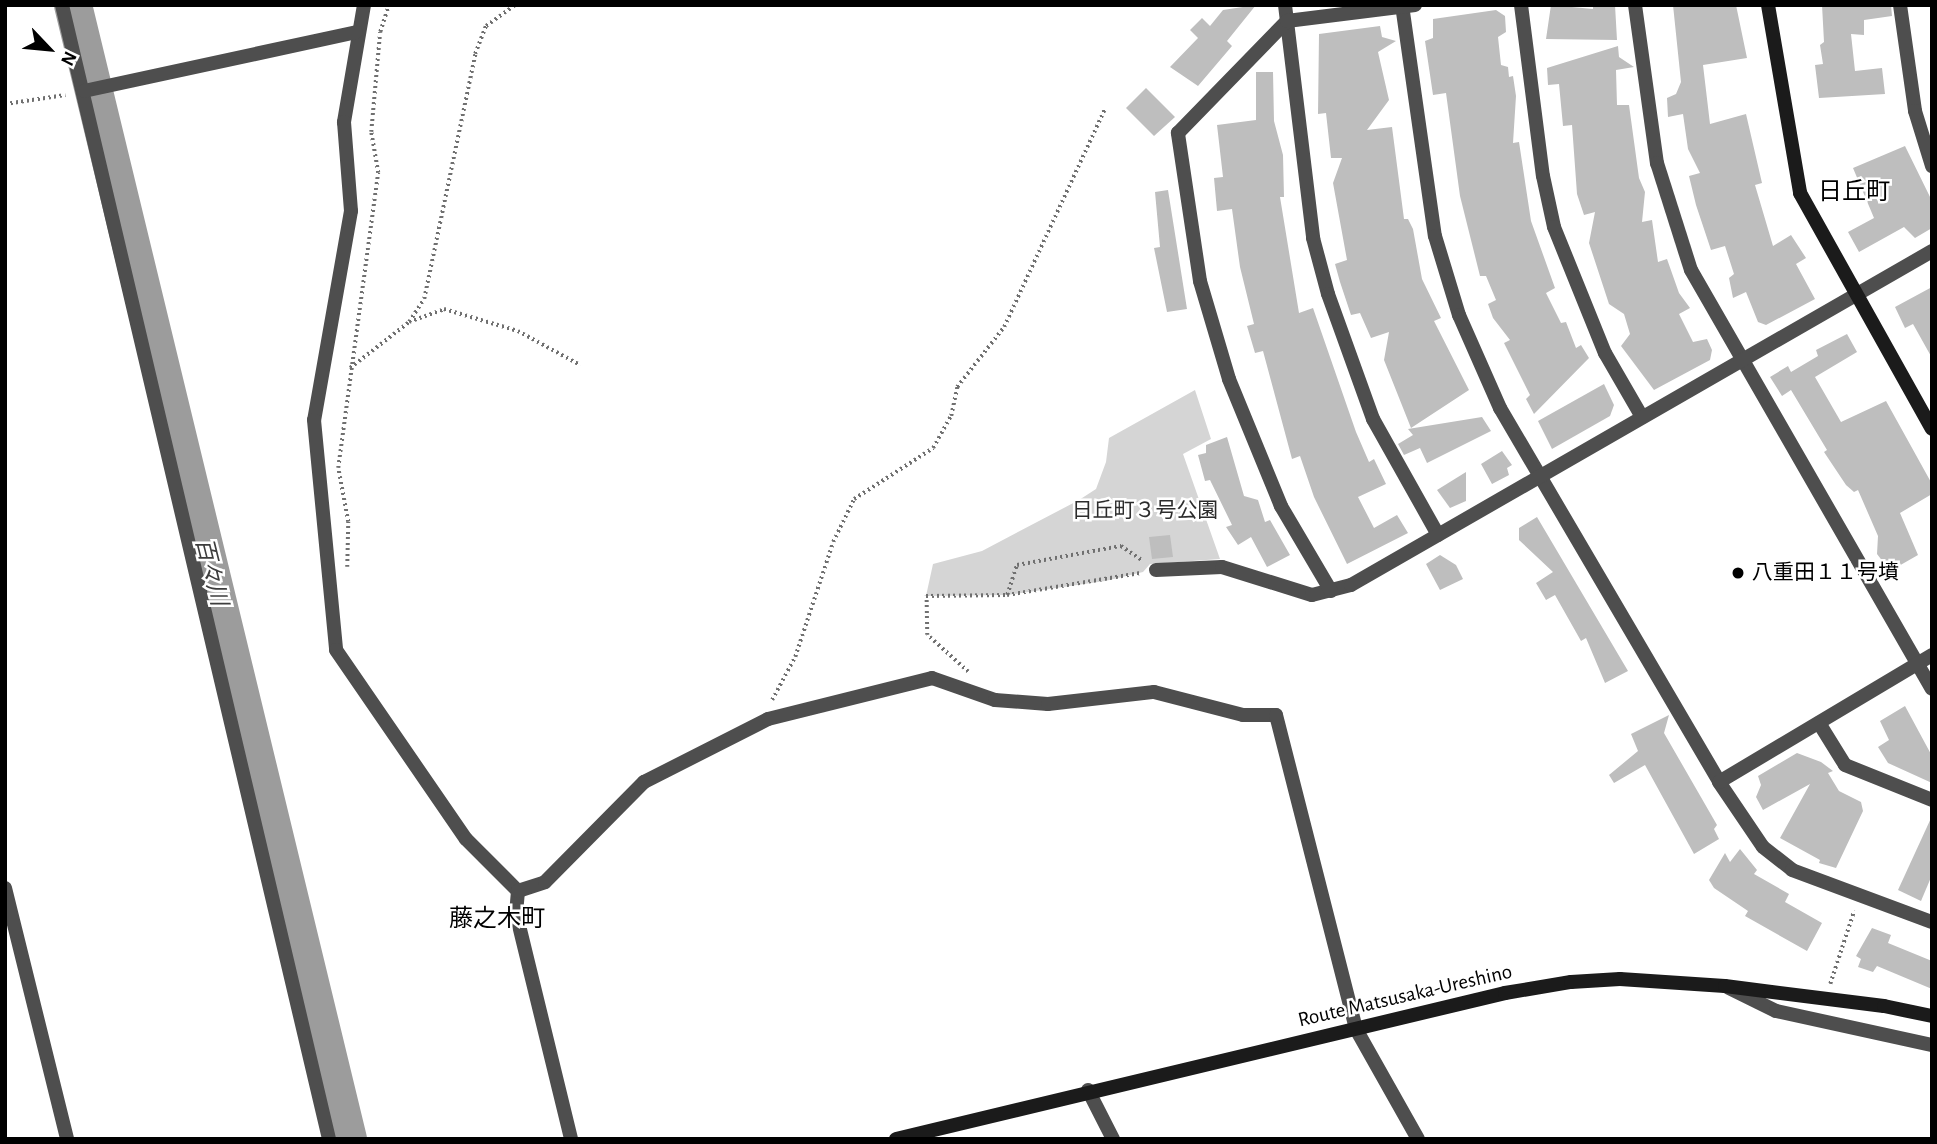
<!DOCTYPE html>
<meta charset="utf-8">
<style>
body{margin:0}
#map{position:relative;width:1937px;height:1144px;overflow:hidden;background:#fff;font-family:"Alegreya Sans","Noto Sans JP",sans-serif}
div>[style]{position:absolute}
[style*='--x']{left:calc(var(--x)*1px);top:calc(var(--y)*1px);width:calc(var(--w)*1px);rotate:calc(var(--a)*1deg)}
.green>*{inset:0;background:#d5d5d5}
.river>*{height:38px;margin:-19px;padding:0 19px;transform-origin:19px;border-radius:19px;background:#9c9c9c}
.building>*{inset:0;background:#bebebe}
.path>*{height:3.5px;margin-top:-1.75px;transform-origin:0;background:repeating-linear-gradient(90deg,#707070 0 2px,transparent 0 5.5px)}
.street>*{height:14px;margin:-7px;padding:0 7px;transform-origin:7px;border-radius:7px;background:#4e4e4e}
.secondary>*{height:14px;margin:-7px;padding:0 7px;transform-origin:7px;border-radius:7px;background:#1b1b1b}
.dots>*{width:19px;height:19px;translate:-50% -50%;box-sizing:border-box;border:4px solid #fff;border-radius:50%}
span{translate:-50% -50%;white-space:nowrap;text-align:center;line-height:1.15;-webkit-text-stroke:5px #fff;paint-order:stroke}
.park-label{font-size:21px;color:#2c2c2c}
.poi-label{font-size:21px;color:#000}
.left{translate:0 -50%;text-align:left}
.street-label{font-size:21px;color:#000}
.water-label{font-size:23px;color:#3d3d3d;font-style:italic}
.quarter-label{font-size:24px;color:#000}
.frame{position:absolute;inset:0;border:7px solid #000;pointer-events:none}
.north{position:absolute;left:14px;top:14px;width:70px;height:70px;-webkit-text-stroke:5px #fff;paint-order:stroke;rotate:116deg;font-size:19px;font-weight:700;line-height:28px;text-align:center;color:#000}
.north::after{content:'';display:block;margin:auto;width:24px;height:32px;background:#000;clip-path:polygon(50% 0,100% 100%,50% 72%,0 100%)}
</style>
<div id="map">
<div class="green">
<i style="clip-path:polygon(1195px 390px,1211px 439px,1183px 454px,1220px 559px,1150px 564px,1143px 572px,1105px 581px,1007px 595px,926px 596px,933px 564px,982px 551px,1079px 500px,1096px 489px,1106px 462px,1109px 438px)"></i>
</div>
<div class="river">
<i style="--x:73;--y:5;--w:1167;--a:76.37"></i>
</div>
<div class="building">
<i style="clip-path:polygon(1256px 5px,1227px 41px,1232px 46px,1198px 86px,1170px 67px,1198px 38px,1190px 30px,1202px 18px,1210px 26px,1223px 10px)"></i>
<i style="clip-path:polygon(1551px 5px,1593px 9px,1593px 5px,1615px 5px,1617px 40px,1546px 39px)"></i>
<i style="clip-path:polygon(1673px 5px,1736px 5px,1747px 58px,1703px 65px,1710px 124px,1746px 114px,1762px 183px,1755px 185px,1773px 246px,1791px 235px,1806px 258px,1796px 264px,1815px 299px,1766px 325px,1758px 322px,1746px 292px,1733px 298px,1729px 278px,1734px 274px,1725px 246px,1711px 250px,1696px 205px,1689px 176px,1700px 173px,1688px 149px,1683px 114px,1668px 117px,1667px 98px,1676px 94px,1681px 82px)"></i>
<i style="clip-path:polygon(1822px 5px,1891px 5px,1892px 16px,1864px 20px,1864px 35px,1851px 34px,1855px 71px,1882px 68px,1885px 94px,1819px 98px,1815px 65px,1823px 64px,1820px 45px,1824px 42px)"></i>
<i style="clip-path:polygon(1496px 10px,1505px 16px,1506px 32px,1498px 37px,1501px 65px,1508px 67px,1509px 77px,1513px 76px,1516px 96px,1513px 143px,1519px 142px,1531px 221px,1555px 288px,1546px 293px,1561px 323px,1566px 322px,1576px 348px,1581px 345px,1589px 358px,1534px 414px,1526px 399px,1530px 395px,1504px 343px,1510px 340px,1493px 318px,1488px 304px,1496px 300px,1486px 276px,1480px 276px,1460px 196px,1446px 93px,1433px 95px,1425px 41px,1433px 38px,1433px 19px)"></i>
<i style="clip-path:polygon(1380px 26px,1382px 37px,1396px 41px,1378px 52px,1389px 100px,1367px 130px,1392px 127px,1404px 219px,1408px 219px,1413px 229px,1422px 279px,1441px 318px,1434px 321px,1469px 390px,1411px 428px,1384px 360px,1389px 332px,1371px 338px,1360px 313px,1351px 315px,1340px 282px,1335px 264px,1347px 260px,1333px 183px,1342px 158px,1331px 158px,1326px 113px,1318px 114px,1319px 34px)"></i>
<i style="clip-path:polygon(1618px 46px,1619px 57px,1634px 67px,1616px 70px,1617px 105px,1629px 105px,1639px 178px,1645px 192px,1642px 222px,1652px 220px,1658px 262px,1667px 259px,1679px 293px,1690px 308px,1679px 314px,1693px 342px,1707px 339px,1712px 350px,1710px 360px,1654px 390px,1621px 346px,1630px 334px,1624px 314px,1609px 304px,1589px 243px,1595px 212px,1584px 215px,1577px 194px,1572px 125px,1563px 126px,1559px 84px,1548px 85px,1547px 68px)"></i>
<i style="clip-path:polygon(1256px 72px,1273px 72px,1274px 121px,1283px 155px,1284px 197px,1280px 197px,1299px 313px,1313px 308px,1356px 432px,1369px 462px,1374px 459px,1386px 484px,1358px 497px,1374px 528px,1397px 515px,1408px 533px,1347px 564px,1314px 497px,1300px 456px,1292px 459px,1263px 351px,1255px 353px,1247px 326px,1254px 324px,1240px 267px,1232px 209px,1217px 211px,1214px 178px,1223px 177px,1217px 125px,1256px 120px)"></i>
<i style="clip-path:polygon(1146px 88px,1175px 117px,1154px 136px,1126px 108px)"></i>
<i style="clip-path:polygon(1905px 146px,1932px 201px,1932px 228px,1915px 238px,1904px 227px,1859px 252px,1848px 232px,1874px 218px,1853px 168px)"></i>
<i style="clip-path:polygon(1168px 190px,1187px 309px,1167px 312px,1154px 248px,1160px 247px,1155px 192px)"></i>
<i style="clip-path:polygon(1932px 287px,1932px 358px,1913px 324px,1905px 328px,1895px 307px)"></i>
<i style="clip-path:polygon(1847px 334px,1857px 352px,1815px 377px,1841px 422px,1886px 401px,1932px 484px,1932px 494px,1900px 513px,1918px 555px,1890px 571px,1877px 554px,1878px 536px,1858px 490px,1854px 492px,1846px 485px,1824px 452px,1827px 450px,1791px 390px,1782px 396px,1770px 377px,1788px 366px,1791px 372px,1818px 356px,1816px 350px)"></i>
<i style="clip-path:polygon(1604px 384px,1614px 405px,1610px 416px,1552px 449px,1538px 421px)"></i>
<i style="clip-path:polygon(1482px 417px,1491px 431px,1427px 463px,1420px 448px,1404px 455px,1398px 444px,1413px 435px,1408px 429px)"></i>
<i style="clip-path:polygon(1227px 437px,1244px 496px,1258px 500px,1265px 522px,1270px 520px,1290px 555px,1267px 567px,1251px 537px,1238px 545px,1226px 527px,1232px 525px,1210px 480px,1205px 481px,1198px 455px,1206px 453px,1206px 445px)"></i>
<i style="clip-path:polygon(1502px 451px,1512px 465px,1507px 468px,1509px 475px,1492px 484px,1481px 464px)"></i>
<i style="clip-path:polygon(1466px 472px,1466px 501px,1450px 508px,1437px 490px)"></i>
<i style="clip-path:polygon(1537px 517px,1628px 671px,1605px 683px,1586px 638px,1581px 641px,1555px 595px,1546px 600px,1536px 583px,1553px 572px,1519px 540px,1519px 528px)"></i>
<i style="clip-path:polygon(1170px 535px,1173px 557px,1152px 559px,1149px 537px)"></i>
<i style="clip-path:polygon(1440px 555px,1456px 565px,1463px 579px,1440px 590px,1426px 564px)"></i>
<i style="clip-path:polygon(1905px 706px,1932px 756px,1932px 783px,1888px 763px,1878px 747px,1889px 740px,1880px 721px)"></i>
<i style="clip-path:polygon(1669px 715px,1664px 733px,1717px 825px,1714px 829px,1719px 839px,1694px 854px,1645px 765px,1614px 783px,1609px 775px,1638px 751px,1631px 734px)"></i>
<i style="clip-path:polygon(1797px 753px,1821px 762px,1833px 771px,1828px 773px,1839px 791px,1861px 802px,1863px 811px,1836px 868px,1819px 863px,1820px 860px,1780px 838px,1810px 784px,1763px 810px,1756px 797px,1761px 785px,1758px 776px)"></i>
<i style="clip-path:polygon(1932px 816px,1932px 875px,1921px 901px,1898px 890px)"></i>
<i style="clip-path:polygon(1740px 849px,1757px 870px,1754px 874px,1789px 894px,1785px 902px,1822px 923px,1807px 951px,1745px 916px,1748px 911px,1714px 888px,1709px 880px,1725px 853px,1730px 862px)"></i>
<i style="clip-path:polygon(1872px 928px,1891px 935px,1888px 943px,1932px 961px,1932px 989px,1877px 966px,1873px 972px,1858px 967px,1861px 959px,1856px 956px)"></i>
</div>
<div class="path">
<i style="--x:5;--y:104;--w:61;--a:-8.5"></i>
<i style="--x:409;--y:322;--w:27;--a:-57"></i>
<i style="--x:424;--y:299;--w:250;--a:-78.2"></i>
<i style="--x:475;--y:54;--w:30;--a:-69"></i>
<i style="--x:486;--y:26;--w:36;--a:-36"></i>
<i style="--x:350;--y:368;--w:75;--a:-37.9"></i>
<i style="--x:409;--y:322;--w:37;--a:-20"></i>
<i style="--x:444;--y:309;--w:77;--a:16.6"></i>
<i style="--x:518;--y:331;--w:71;--a:28.7"></i>
<i style="--x:347;--y:567;--w:45;--a:-88.7"></i>
<i style="--x:348;--y:522;--w:55;--a:-100.5"></i>
<i style="--x:338;--y:468;--w:298;--a:-82.3"></i>
<i style="--x:378;--y:173;--w:42;--a:-99.7"></i>
<i style="--x:371;--y:132;--w:100;--a:-84.9"></i>
<i style="--x:380;--y:32;--w:28;--a:-72"></i>
<i style="--x:1007;--y:595;--w:32;--a:-72"></i>
<i style="--x:1017;--y:565;--w:106;--a:-10.4"></i>
<i style="--x:1121;--y:546;--w:27;--a:34"></i>
<i style="--x:968;--y:672;--w:55;--a:-137.9"></i>
<i style="--x:927;--y:635;--w:39;--a:-91"></i>
<i style="--x:926;--y:596;--w:81;--a:-0.7"></i>
<i style="--x:1007;--y:595;--w:135;--a:-9.4"></i>
<i style="--x:772;--y:700;--w:49;--a:-61.9"></i>
<i style="--x:795;--y:657;--w:121;--a:-71.7"></i>
<i style="--x:833;--y:542;--w:48;--a:-64"></i>
<i style="--x:854;--y:499;--w:94;--a:-32.8"></i>
<i style="--x:933;--y:448;--w:37;--a:-61"></i>
<i style="--x:951;--y:416;--w:30;--a:-78"></i>
<i style="--x:957;--y:387;--w:76;--a:-51.9"></i>
<i style="--x:1004;--y:327;--w:241;--a:-65.2"></i>
<i style="--x:1830;--y:984;--w:77;--a:-71.8"></i>
</div>
<div class="street">
<i style="--x:62;--y:5;--w:1165;--a:76.75"></i>
<i style="--x:364;--y:5;--w:119;--a:99.7"></i>
<i style="--x:344;--y:122;--w:89;--a:85.5"></i>
<i style="--x:351;--y:211;--w:212;--a:100"></i>
<i style="--x:314;--y:420;--w:231;--a:84.5"></i>
<i style="--x:336;--y:650;--w:229;--a:55.5"></i>
<i style="--x:466;--y:839;--w:74;--a:45"></i>
<i style="--x:518;--y:891;--w:22;--a:95"></i>
<i style="--x:516;--y:913;--w:233;--a:76.3"></i>
<i style="--x:1285;--y:5;--w:235;--a:83.1"></i>
<i style="--x:1313;--y:238;--w:58;--a:75"></i>
<i style="--x:1328;--y:294;--w:133;--a:70.2"></i>
<i style="--x:1373;--y:419;--w:133;--a:60.7"></i>
<i style="--x:1402;--y:5;--w:233;--a:81.9"></i>
<i style="--x:1435;--y:236;--w:83;--a:73.1"></i>
<i style="--x:1459;--y:315;--w:102;--a:66.2"></i>
<i style="--x:1500;--y:408;--w:433;--a:59.6"></i>
<i style="--x:1719;--y:782;--w:78;--a:55.9"></i>
<i style="--x:1763;--y:847;--w:37;--a:38"></i>
<i style="--x:1792;--y:870;--w:149;--a:20.4"></i>
<i style="--x:1521;--y:5;--w:172;--a:82.7"></i>
<i style="--x:1543;--y:176;--w:52;--a:77.8"></i>
<i style="--x:1554;--y:227;--w:136;--a:68"></i>
<i style="--x:1605;--y:353;--w:74;--a:60"></i>
<i style="--x:1635;--y:5;--w:160;--a:82.1"></i>
<i style="--x:1657;--y:163;--w:112;--a:72.4"></i>
<i style="--x:1691;--y:270;--w:483;--a:60.1"></i>
<i style="--x:1900;--y:5;--w:107;--a:81.9"></i>
<i style="--x:1915;--y:111;--w:58;--a:72.8"></i>
<i style="--x:84;--y:91;--w:278;--a:-12.2"></i>
<i style="--x:1156;--y:570;--w:66;--a:-2.6"></i>
<i style="--x:1222;--y:567;--w:94;--a:17.3"></i>
<i style="--x:1312;--y:595;--w:40;--a:-14.4"></i>
<i style="--x:1351;--y:585;--w:670;--a:-29.89"></i>
<i style="--x:1331;--y:591;--w:99;--a:-120.5"></i>
<i style="--x:1281;--y:506;--w:137;--a:-112.3"></i>
<i style="--x:1229;--y:379;--w:102;--a:-106.5"></i>
<i style="--x:1200;--y:281;--w:150;--a:-98.5"></i>
<i style="--x:1178;--y:133;--w:156;--a:-45.8"></i>
<i style="--x:1287;--y:21;--w:129;--a:-7.1"></i>
<i style="--x:1819;--y:723;--w:49;--a:58.2"></i>
<i style="--x:1845;--y:765;--w:94;--a:21.9"></i>
<i style="--x:1719;--y:782;--w:248;--a:-30.8"></i>
<i style="--x:5;--y:888;--w:259;--a:76.1"></i>
<i style="--x:518;--y:891;--w:28;--a:-18"></i>
<i style="--x:545;--y:882;--w:141;--a:-45.3"></i>
<i style="--x:644;--y:782;--w:139;--a:-26.9"></i>
<i style="--x:768;--y:719;--w:169;--a:-14"></i>
<i style="--x:932;--y:678;--w:67;--a:19.2"></i>
<i style="--x:995;--y:700;--w:53;--a:4.3"></i>
<i style="--x:1048;--y:704;--w:107;--a:-6.5"></i>
<i style="--x:1154;--y:692;--w:92;--a:14.5"></i>
<i style="--x:1243;--y:715;--w:33;--a:0"></i>
<i style="--x:1276;--y:715;--w:324;--a:75.7"></i>
<i style="--x:1356;--y:1029;--w:126;--a:60.6"></i>
<i style="--x:1729;--y:988;--w:52;--a:26.1"></i>
<i style="--x:1776;--y:1011;--w:160;--a:12.3"></i>
<i style="--x:1088;--y:1090;--w:55;--a:63"></i>
</div>
<div class="secondary">
<i style="--x:1768;--y:5;--w:191;--a:80.3"></i>
<i style="--x:1800;--y:193;--w:270;--a:60.8"></i>
<i style="--x:896;--y:1139;--w:626;--a:-13.48"></i>
<i style="--x:1505;--y:993;--w:67;--a:-9.5"></i>
<i style="--x:1571;--y:982;--w:49;--a:-3.5"></i>
<i style="--x:1620;--y:979;--w:105;--a:3.8"></i>
<i style="--x:1725;--y:986;--w:160;--a:7.2"></i>
<i style="--x:1884;--y:1006;--w:49;--a:11.8"></i>
</div>
<div class="dots">
<i style="left:1738px;top:573px;background:#000"></i>
</div>
<div class="park-label">
<span style="left:1145px;top:511px">日丘町３号公園</span>
</div>
<div class="poi-label">
<span class="left" style="left:1752px;top:573px">八重田１１号墳</span>
</div>
<div class="street-label">
<span style="left:1405px;top:996px;rotate:-13deg">Route Matsusaka-Ureshino</span>
</div>
<div class="water-label">
<span style="left:210px;top:572px;rotate:76deg">百々川</span>
</div>
<div class="quarter-label">
<span style="left:1854px;top:193px">日丘町</span>
<span style="left:497px;top:920px">藤之木町</span>
</div>
<div class="frame"></div>
<div class="north">N</div>
</div>
